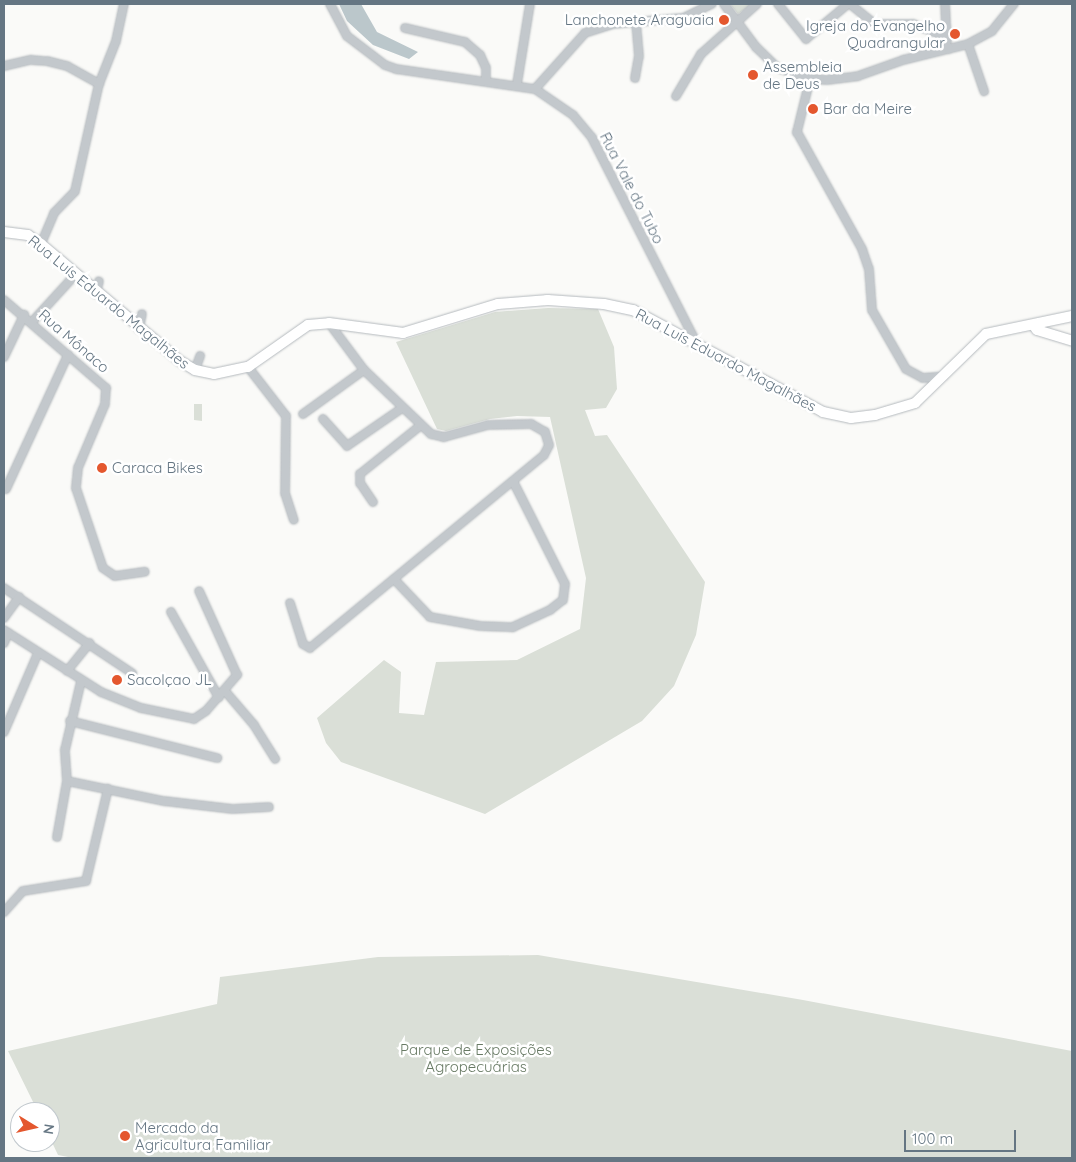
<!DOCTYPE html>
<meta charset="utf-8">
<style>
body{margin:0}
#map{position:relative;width:1076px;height:1162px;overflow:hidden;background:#fafaf8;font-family:Quicksand,sans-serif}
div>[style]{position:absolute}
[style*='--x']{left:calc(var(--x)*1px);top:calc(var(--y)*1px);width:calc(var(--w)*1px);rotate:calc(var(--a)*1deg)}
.green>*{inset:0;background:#dadfd7}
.water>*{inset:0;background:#bbc7cb}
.roads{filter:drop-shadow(0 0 1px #b5babe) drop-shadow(0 0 1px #b5babe)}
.minor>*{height:8px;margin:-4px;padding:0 4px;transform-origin:4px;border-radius:4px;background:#c3c8cc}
.major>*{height:10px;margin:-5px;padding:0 5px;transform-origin:5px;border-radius:5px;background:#fff}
.dots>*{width:14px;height:14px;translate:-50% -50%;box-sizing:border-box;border:2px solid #fff;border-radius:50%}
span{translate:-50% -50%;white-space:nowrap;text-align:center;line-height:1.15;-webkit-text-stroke:5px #fff;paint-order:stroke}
.poi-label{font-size:15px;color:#657683}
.right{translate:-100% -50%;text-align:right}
.left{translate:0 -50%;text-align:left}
.street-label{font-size:15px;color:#657683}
.park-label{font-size:15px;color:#687a64}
.frame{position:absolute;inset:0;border:5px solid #657683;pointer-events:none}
.north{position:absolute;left:10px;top:1102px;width:50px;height:50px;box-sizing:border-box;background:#fff;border:1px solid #c1c8cd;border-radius:50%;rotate:99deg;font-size:14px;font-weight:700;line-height:20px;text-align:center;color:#657683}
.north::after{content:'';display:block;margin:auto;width:18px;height:22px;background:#e4572e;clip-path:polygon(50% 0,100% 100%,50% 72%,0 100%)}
.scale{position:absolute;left:904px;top:1130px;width:112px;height:22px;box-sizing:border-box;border:2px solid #657683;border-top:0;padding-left:6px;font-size:15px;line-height:18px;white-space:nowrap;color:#657683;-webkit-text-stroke:4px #fff;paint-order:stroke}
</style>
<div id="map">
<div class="green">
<i style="clip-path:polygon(730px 4px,752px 4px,738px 14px)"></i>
<i style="clip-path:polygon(548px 308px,598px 309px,614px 347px,617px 389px,606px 408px,585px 410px,595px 436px,607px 435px,705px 582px,696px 635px,674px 686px,642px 721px,485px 814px,341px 762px,326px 743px,317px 718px,384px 660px,401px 672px,399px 713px,424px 715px,436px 662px,517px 660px,580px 629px,586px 578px,550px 417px,517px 416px,490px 419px,446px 431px,437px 429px,396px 342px,495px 312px)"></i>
<i style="clip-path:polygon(194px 404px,202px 404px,202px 421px,194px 420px)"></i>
<i style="clip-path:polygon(538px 955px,803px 1000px,1072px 1051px,1072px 1158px,73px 1158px,58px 1155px,50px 1138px,50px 1112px,38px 1112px,8px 1051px,217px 1004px,220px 977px,378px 957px)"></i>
</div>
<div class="water">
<i style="clip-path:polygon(339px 4px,361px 4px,377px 32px,418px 52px,409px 59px,373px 45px,347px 21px)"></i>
</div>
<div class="roads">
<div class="minor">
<i style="--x:330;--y:4;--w:36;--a:62"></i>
<i style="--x:347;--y:36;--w:48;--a:37.3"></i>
<i style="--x:385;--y:65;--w:12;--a:20"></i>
<i style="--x:396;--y:69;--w:140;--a:8.2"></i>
<i style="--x:535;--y:89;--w:46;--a:34.4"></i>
<i style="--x:573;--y:115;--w:30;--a:50"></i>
<i style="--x:592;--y:138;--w:229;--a:63"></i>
<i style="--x:724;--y:4;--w:54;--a:53.3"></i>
<i style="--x:756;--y:47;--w:30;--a:44"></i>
<i style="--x:778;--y:68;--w:34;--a:19"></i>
<i style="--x:810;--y:79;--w:17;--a:3"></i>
<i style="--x:827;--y:80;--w:31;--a:-7"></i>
<i style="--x:858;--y:76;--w:48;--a:-19.6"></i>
<i style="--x:903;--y:60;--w:67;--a:-13.8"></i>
<i style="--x:968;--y:44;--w:27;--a:-28"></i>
<i style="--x:992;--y:31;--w:35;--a:-51"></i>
<i style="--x:778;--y:4;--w:45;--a:51.3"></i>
<i style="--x:806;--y:39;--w:55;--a:-39.8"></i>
<i style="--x:850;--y:4;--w:32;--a:39"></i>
<i style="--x:875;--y:24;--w:38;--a:0"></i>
<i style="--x:913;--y:24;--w:28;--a:21"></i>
<i style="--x:939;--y:34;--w:18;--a:56"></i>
<i style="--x:945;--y:4;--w:37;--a:87"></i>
<i style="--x:405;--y:28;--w:62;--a:13.1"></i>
<i style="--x:465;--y:42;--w:20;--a:41"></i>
<i style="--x:480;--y:55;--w:14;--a:65"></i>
<i style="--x:486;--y:68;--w:13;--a:90"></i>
<i style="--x:968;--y:44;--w:50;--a:71.2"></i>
<i style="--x:4;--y:66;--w:28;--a:-13"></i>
<i style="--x:31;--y:60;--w:16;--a:4"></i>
<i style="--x:47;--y:61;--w:21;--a:14"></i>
<i style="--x:67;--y:66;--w:37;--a:29"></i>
<i style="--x:99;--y:84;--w:46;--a:-68.4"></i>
<i style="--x:116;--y:41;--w:38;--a:-78"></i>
<i style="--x:635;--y:78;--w:22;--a:-80"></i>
<i style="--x:639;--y:56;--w:34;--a:-95"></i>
<i style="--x:810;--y:79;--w:55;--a:103.8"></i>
<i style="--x:797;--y:132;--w:134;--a:60.9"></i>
<i style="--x:862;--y:249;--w:21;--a:71"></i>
<i style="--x:869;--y:269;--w:41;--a:85.8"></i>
<i style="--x:872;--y:310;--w:68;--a:60"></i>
<i style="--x:906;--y:369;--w:19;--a:28"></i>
<i style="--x:923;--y:378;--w:21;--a:-5"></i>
<i style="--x:517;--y:84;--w:81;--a:-80.8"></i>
<i style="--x:535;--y:89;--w:75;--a:-48.2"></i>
<i style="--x:585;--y:33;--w:28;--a:-18"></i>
<i style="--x:612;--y:24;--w:71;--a:-4.8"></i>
<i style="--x:683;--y:18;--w:32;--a:-26"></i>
<i style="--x:676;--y:96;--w:49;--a:-59.2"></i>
<i style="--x:701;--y:54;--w:75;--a:-41.8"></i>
<i style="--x:41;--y:244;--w:34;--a:-67"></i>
<i style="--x:54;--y:213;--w:30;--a:-46"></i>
<i style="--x:75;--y:191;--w:110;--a:-77.4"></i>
<i style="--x:96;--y:294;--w:13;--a:-77"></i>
<i style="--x:4;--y:300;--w:135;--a:40.8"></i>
<i style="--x:106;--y:388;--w:16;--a:94"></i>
<i style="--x:105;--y:404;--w:69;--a:112.9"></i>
<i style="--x:78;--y:468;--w:20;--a:96"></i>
<i style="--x:76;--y:488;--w:84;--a:71.4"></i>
<i style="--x:103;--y:568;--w:14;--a:34"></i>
<i style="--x:115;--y:576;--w:30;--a:-8"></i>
<i style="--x:32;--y:322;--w:64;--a:-47.5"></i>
<i style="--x:139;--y:329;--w:15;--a:-79"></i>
<i style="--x:4;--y:357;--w:47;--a:-64.5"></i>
<i style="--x:248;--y:367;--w:62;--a:52.2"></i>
<i style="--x:286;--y:416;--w:77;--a:90.7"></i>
<i style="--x:285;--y:493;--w:28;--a:72"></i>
<i style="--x:195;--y:370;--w:15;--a:-70"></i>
<i style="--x:303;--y:414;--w:75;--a:-35.8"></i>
<i style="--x:323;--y:419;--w:36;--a:48"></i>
<i style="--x:347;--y:446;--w:67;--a:-34.6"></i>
<i style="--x:6;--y:489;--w:148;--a:-65.2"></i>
<i style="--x:373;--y:502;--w:23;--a:-124"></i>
<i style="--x:360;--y:483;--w:9;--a:-90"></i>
<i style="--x:360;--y:474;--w:77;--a:-38.7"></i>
<i style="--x:394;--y:579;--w:52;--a:46.5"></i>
<i style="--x:430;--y:617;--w:51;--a:10.2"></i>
<i style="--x:480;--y:626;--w:33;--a:2"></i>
<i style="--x:513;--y:627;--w:41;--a:-24.7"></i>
<i style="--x:550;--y:610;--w:16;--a:-38"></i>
<i style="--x:563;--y:600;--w:16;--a:-83"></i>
<i style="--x:565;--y:584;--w:115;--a:-116.8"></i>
<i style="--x:4;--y:588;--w:154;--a:33.6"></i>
<i style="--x:290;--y:603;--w:43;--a:72.4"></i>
<i style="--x:303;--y:644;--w:8;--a:30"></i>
<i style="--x:310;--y:648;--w:303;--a:-39.5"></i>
<i style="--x:544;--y:455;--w:11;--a:-63"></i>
<i style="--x:549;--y:445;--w:14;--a:-107"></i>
<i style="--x:545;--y:432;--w:16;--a:-150"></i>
<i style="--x:531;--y:424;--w:43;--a:178.7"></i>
<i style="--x:488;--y:425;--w:46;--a:164.7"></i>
<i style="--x:444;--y:437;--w:13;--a:-167"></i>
<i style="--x:431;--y:434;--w:93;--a:-136.3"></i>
<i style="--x:364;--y:370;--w:59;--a:-126.7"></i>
<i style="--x:171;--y:612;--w:98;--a:60.8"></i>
<i style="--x:4;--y:618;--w:26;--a:-54"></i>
<i style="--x:4;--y:630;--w:115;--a:32.6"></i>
<i style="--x:101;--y:692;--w:43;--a:21.8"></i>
<i style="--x:141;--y:708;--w:54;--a:11.7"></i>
<i style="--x:194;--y:719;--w:14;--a:-34"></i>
<i style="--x:206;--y:711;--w:48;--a:-49.3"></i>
<i style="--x:237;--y:675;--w:92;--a:-114.3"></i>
<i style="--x:4;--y:643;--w:11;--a:-68"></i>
<i style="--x:67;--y:671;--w:36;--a:-51"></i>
<i style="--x:225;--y:691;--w:45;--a:49.5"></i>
<i style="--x:254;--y:725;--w:40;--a:58"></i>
<i style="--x:70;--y:721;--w:152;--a:14.1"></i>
<i style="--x:4;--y:732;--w:86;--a:-66.7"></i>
<i style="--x:67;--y:781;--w:99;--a:11.7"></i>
<i style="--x:164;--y:801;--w:69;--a:6.6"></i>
<i style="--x:233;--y:809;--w:36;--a:-3"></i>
<i style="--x:57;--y:837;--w:57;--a:-79.9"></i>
<i style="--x:67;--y:781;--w:31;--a:-94"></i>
<i style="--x:65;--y:750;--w:71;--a:-76.9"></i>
<i style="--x:4;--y:912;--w:28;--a:-48"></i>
<i style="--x:23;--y:891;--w:64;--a:-9"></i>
<i style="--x:86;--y:881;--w:95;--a:-76.6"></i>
</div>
<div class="major">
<i style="--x:4;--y:232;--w:24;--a:7"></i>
<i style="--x:28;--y:235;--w:16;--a:35"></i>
<i style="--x:41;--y:244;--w:182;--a:40.1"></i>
<i style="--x:180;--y:361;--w:17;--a:31"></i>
<i style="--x:195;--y:370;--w:19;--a:12"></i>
<i style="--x:214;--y:374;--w:35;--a:-12"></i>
<i style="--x:248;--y:367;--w:73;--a:-35"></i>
<i style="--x:308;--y:325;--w:21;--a:-5"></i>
<i style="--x:329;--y:323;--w:75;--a:7.7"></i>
<i style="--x:403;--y:333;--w:99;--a:-17"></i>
<i style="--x:498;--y:304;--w:50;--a:-4.6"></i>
<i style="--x:548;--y:300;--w:56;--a:4.1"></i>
<i style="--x:604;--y:304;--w:30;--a:12"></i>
<i style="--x:633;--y:310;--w:216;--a:28.2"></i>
<i style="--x:823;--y:412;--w:29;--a:12"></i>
<i style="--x:851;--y:418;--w:24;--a:-7"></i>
<i style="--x:875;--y:415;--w:42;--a:-16.7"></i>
<i style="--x:915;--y:403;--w:99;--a:-44.2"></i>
<i style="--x:986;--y:334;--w:88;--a:-11.8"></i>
<i style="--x:1034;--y:326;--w:5;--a:53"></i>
<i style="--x:1037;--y:330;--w:37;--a:17"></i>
</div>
</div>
<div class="dots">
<i style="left:724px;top:20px;background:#e4572e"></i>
<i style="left:955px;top:34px;background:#e4572e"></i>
<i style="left:753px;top:75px;background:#e4572e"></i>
<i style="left:813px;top:109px;background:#e4572e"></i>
<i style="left:102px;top:468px;background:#e4572e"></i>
<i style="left:117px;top:680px;background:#e4572e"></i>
<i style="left:125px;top:1136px;background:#e4572e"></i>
</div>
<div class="poi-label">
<span class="right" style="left:714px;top:20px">Lanchonete Araguaia</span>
<span class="right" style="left:945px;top:34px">Igreja do Evangelho<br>Quadrangular</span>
<span class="left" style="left:763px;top:75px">Assembleia<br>de Deus</span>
<span class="left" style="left:823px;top:109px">Bar da Meire</span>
<span class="left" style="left:112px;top:468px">Caraca Bikes</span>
<span class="left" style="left:127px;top:680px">Sacolçao JL</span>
<span class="left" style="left:135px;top:1136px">Mercado da<br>Agricultura Familiar</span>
</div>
<div class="street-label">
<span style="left:632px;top:188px;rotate:63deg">Rua Vale do Tubo</span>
<span style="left:109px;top:302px;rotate:39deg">Rua Luís Eduardo Magalhães</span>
<span style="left:74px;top:341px;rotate:41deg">Rua Mônaco</span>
<span style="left:726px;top:360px;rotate:28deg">Rua Luís Eduardo Magalhães</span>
</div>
<div class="park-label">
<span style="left:476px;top:1058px">Parque de Exposições<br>Agropecuárias</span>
</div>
<div class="frame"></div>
<div class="north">N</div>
<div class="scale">100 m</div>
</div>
